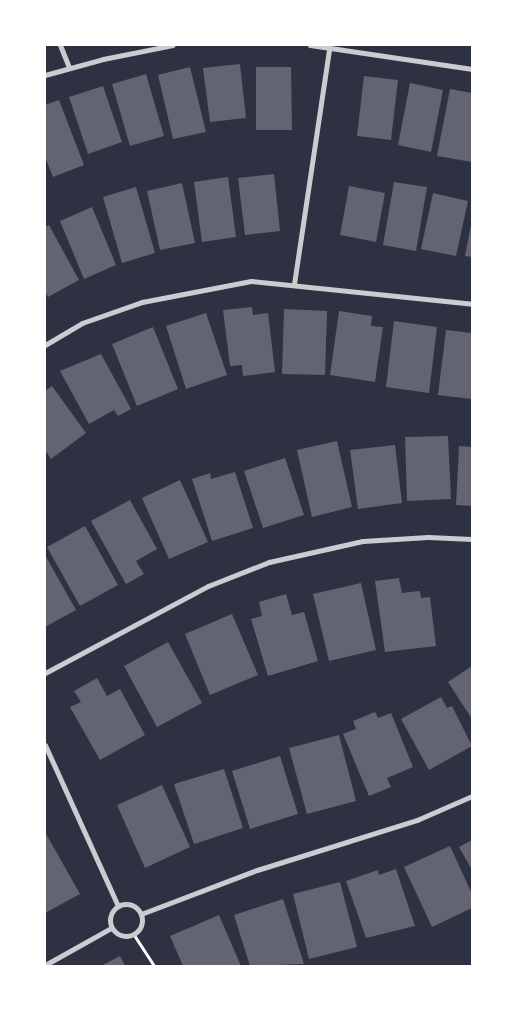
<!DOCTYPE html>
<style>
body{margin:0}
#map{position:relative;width:517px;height:1011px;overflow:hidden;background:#2d3142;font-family:Merriweather,serif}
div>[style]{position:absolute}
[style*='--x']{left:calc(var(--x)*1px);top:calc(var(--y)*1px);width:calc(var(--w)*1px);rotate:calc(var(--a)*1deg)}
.building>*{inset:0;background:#626471}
.path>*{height:3px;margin:-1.5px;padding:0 1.5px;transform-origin:1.5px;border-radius:1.5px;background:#fff}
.minor>*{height:5px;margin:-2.5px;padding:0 2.5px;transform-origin:2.5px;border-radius:2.5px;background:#caccd0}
.minor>.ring{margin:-2.5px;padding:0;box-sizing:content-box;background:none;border:5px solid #caccd0;border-radius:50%}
span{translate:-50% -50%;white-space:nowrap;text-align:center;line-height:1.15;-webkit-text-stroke:4px #fff;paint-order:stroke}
.frame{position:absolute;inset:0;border:46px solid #fff;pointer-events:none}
</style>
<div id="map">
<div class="building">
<i style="clip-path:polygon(240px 64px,246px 118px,210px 122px,203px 68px)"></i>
<i style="clip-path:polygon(190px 67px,206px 132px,173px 139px,158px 75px)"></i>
<i style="clip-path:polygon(256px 67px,291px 67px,292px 130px,256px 130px)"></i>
<i style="clip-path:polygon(146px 74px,164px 136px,130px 146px,112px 84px)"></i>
<i style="clip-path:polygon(364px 76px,398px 80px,391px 140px,357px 136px)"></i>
<i style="clip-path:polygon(410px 83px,443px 90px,431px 152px,398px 145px)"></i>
<i style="clip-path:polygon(103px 86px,122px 142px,88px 154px,69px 97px)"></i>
<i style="clip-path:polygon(450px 89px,472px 93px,472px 162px,437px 156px)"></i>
<i style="clip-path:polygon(59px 100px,84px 165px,53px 177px,45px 157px,45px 105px)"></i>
<i style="clip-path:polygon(274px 174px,280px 231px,245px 235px,238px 178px)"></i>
<i style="clip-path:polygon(228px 177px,236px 237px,202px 242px,194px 182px)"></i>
<i style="clip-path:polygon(394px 182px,427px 187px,416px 251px,383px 245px)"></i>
<i style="clip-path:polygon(182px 183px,195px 243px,160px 250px,147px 191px)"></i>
<i style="clip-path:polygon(349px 186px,385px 193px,376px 242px,340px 235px)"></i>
<i style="clip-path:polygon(136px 187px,155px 253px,122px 263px,103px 197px)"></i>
<i style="clip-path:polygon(433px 193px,468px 201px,456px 256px,421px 249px)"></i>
<i style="clip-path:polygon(92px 207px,116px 265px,84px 279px,60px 221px)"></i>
<i style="clip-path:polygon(49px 225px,79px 280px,48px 297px,45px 291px,45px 227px)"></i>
<i style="clip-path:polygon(471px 225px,472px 225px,472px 257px,465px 256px)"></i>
<i style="clip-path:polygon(252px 307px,253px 315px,268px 313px,275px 372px,243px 376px,242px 365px,230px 366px,223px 310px)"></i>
<i style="clip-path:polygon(284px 309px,327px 311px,325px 375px,282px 374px)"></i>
<i style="clip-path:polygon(339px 311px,372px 316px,371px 326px,383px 327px,375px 382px,330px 375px)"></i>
<i style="clip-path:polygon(206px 313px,227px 375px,186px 389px,166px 326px)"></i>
<i style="clip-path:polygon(394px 321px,437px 327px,429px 393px,386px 387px)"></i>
<i style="clip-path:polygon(153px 327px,178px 389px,137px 406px,112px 344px)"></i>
<i style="clip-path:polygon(446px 330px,472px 333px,472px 399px,438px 395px)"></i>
<i style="clip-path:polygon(101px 354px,131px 409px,118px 416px,114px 410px,89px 424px,60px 371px)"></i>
<i style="clip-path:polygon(52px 386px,86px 433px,51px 459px,45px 450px,45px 391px)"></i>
<i style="clip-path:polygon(448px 436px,451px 499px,407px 501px,405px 437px)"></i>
<i style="clip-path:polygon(337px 441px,352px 507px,312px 517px,297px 450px)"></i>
<i style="clip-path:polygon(395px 445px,402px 503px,358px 509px,350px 450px)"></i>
<i style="clip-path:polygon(459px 446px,472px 447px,472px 506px,456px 505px)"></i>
<i style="clip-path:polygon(285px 458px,304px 515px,263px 528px,244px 471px)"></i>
<i style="clip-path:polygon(235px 472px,253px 528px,212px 541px,192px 479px,210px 473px,211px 479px)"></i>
<i style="clip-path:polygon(180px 480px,208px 542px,169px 559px,142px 498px)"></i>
<i style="clip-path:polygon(130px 500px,157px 549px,136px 561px,144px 574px,126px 584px,91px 521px)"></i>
<i style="clip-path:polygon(85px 526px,118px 585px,80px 606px,47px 547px)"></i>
<i style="clip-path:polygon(45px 555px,76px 610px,45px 627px)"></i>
<i style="clip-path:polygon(399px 578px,402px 593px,420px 591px,421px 598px,430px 597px,436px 646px,385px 652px,375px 581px)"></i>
<i style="clip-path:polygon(361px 583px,376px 650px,329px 661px,313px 594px)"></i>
<i style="clip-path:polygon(286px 594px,292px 615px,304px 612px,318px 661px,268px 676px,251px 619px,262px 616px,259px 602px)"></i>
<i style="clip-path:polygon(232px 614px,258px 675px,210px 695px,185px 634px)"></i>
<i style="clip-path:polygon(168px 642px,202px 703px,157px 727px,124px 666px)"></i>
<i style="clip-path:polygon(472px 666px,472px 719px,448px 682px)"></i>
<i style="clip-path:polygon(97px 678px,107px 696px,120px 689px,145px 735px,100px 760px,70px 707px,81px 702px,74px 691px)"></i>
<i style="clip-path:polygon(441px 697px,447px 708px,452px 706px,472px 746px,429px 770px,401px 719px)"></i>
<i style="clip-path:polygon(375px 712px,378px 718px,391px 713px,413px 767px,387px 778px,391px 787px,369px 796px,343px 734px,356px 729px,353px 721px)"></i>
<i style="clip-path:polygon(339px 735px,356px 801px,307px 814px,289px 748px)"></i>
<i style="clip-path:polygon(280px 756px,298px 814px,250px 829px,232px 771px)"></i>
<i style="clip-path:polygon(224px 769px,243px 828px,194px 844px,174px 784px)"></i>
<i style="clip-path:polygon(162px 785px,190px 847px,145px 868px,117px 805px)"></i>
<i style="clip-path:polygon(45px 832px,80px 894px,45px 913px)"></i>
<i style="clip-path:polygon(472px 840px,472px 870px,459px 847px)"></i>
<i style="clip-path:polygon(450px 846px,472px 894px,472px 908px,432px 927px,404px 867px)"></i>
<i style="clip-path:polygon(396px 869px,415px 926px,366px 938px,346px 881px,378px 870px,379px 875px)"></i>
<i style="clip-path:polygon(340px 882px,357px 947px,309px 959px,293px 894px)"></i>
<i style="clip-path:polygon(283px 899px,304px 964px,250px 966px,234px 915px)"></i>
<i style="clip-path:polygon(219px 915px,241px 966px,183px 966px,170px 936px)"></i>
<i style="clip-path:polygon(120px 956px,125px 966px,101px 966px)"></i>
</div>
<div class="path">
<i style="--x:134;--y:935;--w:37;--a:57"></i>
</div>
<div class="minor">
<i style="--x:60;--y:45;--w:24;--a:68"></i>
<i style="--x:310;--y:45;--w:164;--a:8.4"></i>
<i style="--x:45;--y:75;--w:60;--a:-15.4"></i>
<i style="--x:103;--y:59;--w:71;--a:-11.3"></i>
<i style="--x:294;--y:284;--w:238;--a:-81.5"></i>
<i style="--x:45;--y:345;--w:43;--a:-30.7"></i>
<i style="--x:82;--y:323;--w:64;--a:-19.3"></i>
<i style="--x:142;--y:302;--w:111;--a:-10.9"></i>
<i style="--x:251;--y:281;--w:222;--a:5.9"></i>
<i style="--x:45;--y:673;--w:185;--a:-28.1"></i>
<i style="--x:208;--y:586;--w:66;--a:-21.5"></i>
<i style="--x:269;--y:562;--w:96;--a:-12.6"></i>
<i style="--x:363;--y:541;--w:65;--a:-3.5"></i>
<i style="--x:428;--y:537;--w:44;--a:2.6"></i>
<i style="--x:45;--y:745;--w:177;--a:65.6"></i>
<i class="ring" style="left:110px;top:904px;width:27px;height:27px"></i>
<i style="--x:141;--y:914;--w:124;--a:-20.8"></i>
<i style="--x:257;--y:870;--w:168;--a:-17.4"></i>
<i style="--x:417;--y:820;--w:60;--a:-23.6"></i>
<i style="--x:45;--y:965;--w:76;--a:-29.3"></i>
</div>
<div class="frame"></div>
</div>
